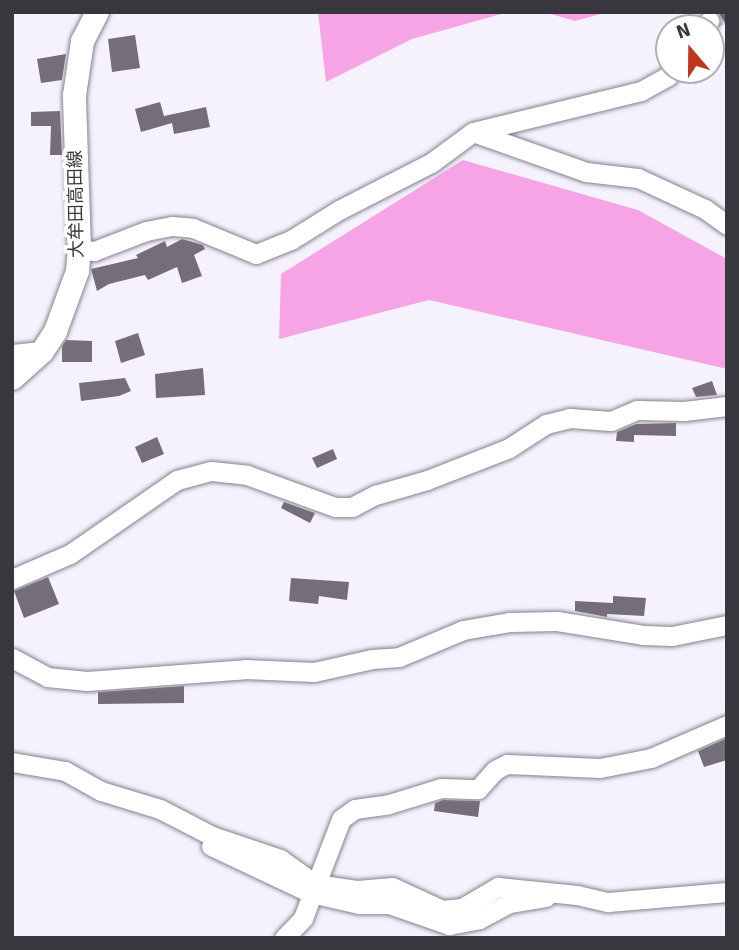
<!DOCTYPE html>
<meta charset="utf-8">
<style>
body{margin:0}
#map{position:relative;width:739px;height:950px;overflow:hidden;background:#f5f2fe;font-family:Signika,"Noto Sans JP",sans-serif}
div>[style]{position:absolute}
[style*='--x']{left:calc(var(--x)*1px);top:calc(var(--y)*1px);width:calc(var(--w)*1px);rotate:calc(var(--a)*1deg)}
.green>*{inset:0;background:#f6a4e5}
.building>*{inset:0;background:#756d79}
.minor-tunnel>*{height:19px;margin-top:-9.5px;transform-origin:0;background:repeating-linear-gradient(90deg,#cfcdd7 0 19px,transparent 0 29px)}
.roads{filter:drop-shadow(0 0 2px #85828f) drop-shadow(0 0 2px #85828f)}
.minor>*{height:19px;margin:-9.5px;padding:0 9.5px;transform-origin:9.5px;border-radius:9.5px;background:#fff}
.major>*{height:23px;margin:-11.5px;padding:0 11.5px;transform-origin:11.5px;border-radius:11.5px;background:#fff}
.rail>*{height:3.5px;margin-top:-1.75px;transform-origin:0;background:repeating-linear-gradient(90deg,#67656d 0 12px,transparent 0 24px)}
span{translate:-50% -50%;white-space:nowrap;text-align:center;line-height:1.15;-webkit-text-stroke:7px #fff;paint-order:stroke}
.street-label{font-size:18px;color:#38373d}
.frame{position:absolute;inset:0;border:14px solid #38373d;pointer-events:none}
.north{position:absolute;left:655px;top:14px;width:70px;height:70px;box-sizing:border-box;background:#fff;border:2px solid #afafb1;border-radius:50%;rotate:340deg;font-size:19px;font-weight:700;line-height:28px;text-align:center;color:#38373d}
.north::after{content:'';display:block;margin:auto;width:24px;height:32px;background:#c1361c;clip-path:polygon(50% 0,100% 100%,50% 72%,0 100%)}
</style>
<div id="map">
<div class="green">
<i style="clip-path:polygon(318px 12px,541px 12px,501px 14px,412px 39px,326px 82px)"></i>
<i style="clip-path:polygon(544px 12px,608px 12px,575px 21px)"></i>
<i style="clip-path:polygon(463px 160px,638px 210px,727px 259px,727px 369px,429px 300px,279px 339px,281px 274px)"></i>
</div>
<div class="building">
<i style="clip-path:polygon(135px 35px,140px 68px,112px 72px,108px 39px)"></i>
<i style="clip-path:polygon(66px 54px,62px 80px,41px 83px,37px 59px)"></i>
<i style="clip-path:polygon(160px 102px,164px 116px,206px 107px,210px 127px,174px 134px,172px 123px,141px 132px,135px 109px)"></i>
<i style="clip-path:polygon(60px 111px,62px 155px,50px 155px,51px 126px,31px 126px,31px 112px)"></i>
<i style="clip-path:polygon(182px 239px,203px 245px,205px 249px,194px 255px,202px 276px,182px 283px,177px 267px,148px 280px,145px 275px,109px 284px,97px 291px,91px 269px,138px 258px,136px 255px,165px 241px,167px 247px)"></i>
<i style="clip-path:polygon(138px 333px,145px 355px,121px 363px,115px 341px)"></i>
<i style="clip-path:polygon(66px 340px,92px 341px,92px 362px,62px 362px,62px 346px)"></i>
<i style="clip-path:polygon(203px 368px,205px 395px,156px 398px,155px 374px)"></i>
<i style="clip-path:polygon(125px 378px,131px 391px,119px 396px,81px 401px,79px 383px)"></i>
<i style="clip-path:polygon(712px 381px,717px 395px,696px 397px,692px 388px)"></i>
<i style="clip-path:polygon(676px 423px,676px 436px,634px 435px,634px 442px,616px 441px,617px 432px,636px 424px)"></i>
<i style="clip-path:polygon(157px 437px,164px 454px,142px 463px,135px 447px)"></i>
<i style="clip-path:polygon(333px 449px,337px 459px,317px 468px,312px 458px)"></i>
<i style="clip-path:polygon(284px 502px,315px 513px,310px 523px,281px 508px)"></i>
<i style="clip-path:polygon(48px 577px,59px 604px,24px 618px,14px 591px)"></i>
<i style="clip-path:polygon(291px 578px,349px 582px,347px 600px,319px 596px,318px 604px,289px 601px)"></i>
<i style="clip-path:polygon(613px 596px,646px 598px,644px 616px,607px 614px,607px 617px,575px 611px,575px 601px,613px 603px)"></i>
<i style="clip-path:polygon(184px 686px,184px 703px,98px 704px,98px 692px)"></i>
<i style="clip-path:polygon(727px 738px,727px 760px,704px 767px,698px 751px)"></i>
<i style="clip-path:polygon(443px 800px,480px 801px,478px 817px,434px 811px,435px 803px)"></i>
</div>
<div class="minor-tunnel">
<i style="--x:709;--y:21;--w:19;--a:-28"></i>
</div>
<div class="roads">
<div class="minor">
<i style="--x:704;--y:28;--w:9;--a:-54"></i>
<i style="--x:473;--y:132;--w:120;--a:19.5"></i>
<i style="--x:586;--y:172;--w:52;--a:6.6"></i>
<i style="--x:638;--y:178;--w:74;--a:24.8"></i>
<i style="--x:705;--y:209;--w:27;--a:36"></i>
<i style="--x:79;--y:249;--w:15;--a:8"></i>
<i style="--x:94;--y:251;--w:56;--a:-21"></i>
<i style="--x:146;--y:231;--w:26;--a:-11"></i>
<i style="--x:172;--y:226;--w:21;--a:5"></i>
<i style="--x:193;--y:228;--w:68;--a:22.4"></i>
<i style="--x:256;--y:254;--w:38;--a:-22"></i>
<i style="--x:291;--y:240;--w:57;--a:-32"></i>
<i style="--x:339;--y:210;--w:103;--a:-27.1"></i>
<i style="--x:431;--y:163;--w:52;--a:-36.4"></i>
<i style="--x:473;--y:132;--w:173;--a:-13.7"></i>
<i style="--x:641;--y:91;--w:31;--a:-29"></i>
<i style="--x:668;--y:76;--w:8;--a:-50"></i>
<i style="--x:12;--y:354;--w:30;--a:-6"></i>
<i style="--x:12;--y:579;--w:63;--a:-23.3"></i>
<i style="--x:70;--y:554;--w:130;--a:-34.7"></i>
<i style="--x:177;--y:480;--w:35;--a:-15"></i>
<i style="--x:211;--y:471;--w:36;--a:6"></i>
<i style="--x:247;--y:475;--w:94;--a:20"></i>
<i style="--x:335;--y:507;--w:17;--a:0"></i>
<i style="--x:352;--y:507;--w:26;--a:-28"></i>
<i style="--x:375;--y:495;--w:54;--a:-16.1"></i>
<i style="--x:427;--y:480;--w:88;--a:-21.3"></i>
<i style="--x:509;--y:448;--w:44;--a:-33"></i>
<i style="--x:546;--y:424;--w:25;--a:-14"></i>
<i style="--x:570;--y:418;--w:41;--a:4.2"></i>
<i style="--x:611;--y:421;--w:28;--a:-23"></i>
<i style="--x:637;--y:410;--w:47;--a:1.2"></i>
<i style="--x:684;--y:411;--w:43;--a:-6.6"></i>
<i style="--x:12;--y:658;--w:40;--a:28"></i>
<i style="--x:47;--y:677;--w:40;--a:5.7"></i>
<i style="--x:87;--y:681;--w:158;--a:-4.3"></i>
<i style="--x:245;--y:669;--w:69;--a:2.5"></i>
<i style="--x:314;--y:672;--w:59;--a:-12.6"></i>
<i style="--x:372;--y:659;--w:27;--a:-4"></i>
<i style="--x:399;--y:657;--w:69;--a:-22.9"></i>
<i style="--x:463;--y:630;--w:48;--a:-9.7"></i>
<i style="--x:510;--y:622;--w:47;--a:-1.2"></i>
<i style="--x:557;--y:621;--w:87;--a:9.2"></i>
<i style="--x:643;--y:635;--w:29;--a:2"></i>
<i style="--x:672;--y:636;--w:56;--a:-11.3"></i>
<i style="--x:12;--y:762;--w:54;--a:9.6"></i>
<i style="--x:65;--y:771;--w:41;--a:29.1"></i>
<i style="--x:101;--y:791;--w:62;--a:17"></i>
<i style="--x:160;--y:809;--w:59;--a:27.4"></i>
<i style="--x:212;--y:836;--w:72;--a:18.7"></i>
<i style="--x:280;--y:859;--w:43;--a:35.5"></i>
<i style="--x:315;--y:884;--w:42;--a:8.1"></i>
<i style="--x:357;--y:890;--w:35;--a:-5"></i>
<i style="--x:392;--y:887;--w:55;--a:24.7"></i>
<i style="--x:442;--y:910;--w:20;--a:-6"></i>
<i style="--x:462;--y:908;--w:42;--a:-30.3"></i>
<i style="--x:498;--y:887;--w:79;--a:5.8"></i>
<i style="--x:577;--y:895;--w:32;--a:13"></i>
<i style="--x:608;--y:902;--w:119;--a:-4.8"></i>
<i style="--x:211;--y:846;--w:110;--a:25.2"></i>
<i style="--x:311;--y:893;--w:49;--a:12.9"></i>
<i style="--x:359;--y:904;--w:30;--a:0"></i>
<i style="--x:389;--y:904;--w:64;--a:19.3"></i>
<i style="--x:449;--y:925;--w:31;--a:-11"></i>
<i style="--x:479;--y:919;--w:34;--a:-28"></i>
<i style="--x:509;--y:903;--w:37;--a:-9"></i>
<i style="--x:284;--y:938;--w:28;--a:-46"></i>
<i style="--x:303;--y:918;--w:106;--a:-69"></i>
<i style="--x:341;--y:819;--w:17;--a:-36"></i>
<i style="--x:355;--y:809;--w:34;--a:-8"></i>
<i style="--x:389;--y:804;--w:54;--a:-17.1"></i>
<i style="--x:441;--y:788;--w:37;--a:2"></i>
<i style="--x:478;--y:789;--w:25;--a:-48"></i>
<i style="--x:495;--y:770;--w:13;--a:-27"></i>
<i style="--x:507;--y:764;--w:93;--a:2.5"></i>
<i style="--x:600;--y:768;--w:52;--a:-11.1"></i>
<i style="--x:651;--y:758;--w:83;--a:-23.5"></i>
</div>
<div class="major">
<i style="--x:12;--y:378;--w:40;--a:-42"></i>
<i style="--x:42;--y:351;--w:24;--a:-57"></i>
<i style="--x:55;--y:331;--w:64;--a:-69.9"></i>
<i style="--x:77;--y:271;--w:22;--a:-85"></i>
<i style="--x:79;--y:249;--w:154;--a:-91.9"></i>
<i style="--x:74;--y:95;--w:55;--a:-81.6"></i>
<i style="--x:82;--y:41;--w:33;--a:-63"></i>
</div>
</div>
<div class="rail">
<i style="--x:721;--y:12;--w:12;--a:59"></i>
</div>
<div class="street-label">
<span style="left:76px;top:204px;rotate:-91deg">大牟田高田線</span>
</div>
<div class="frame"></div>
<div class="north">N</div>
</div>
